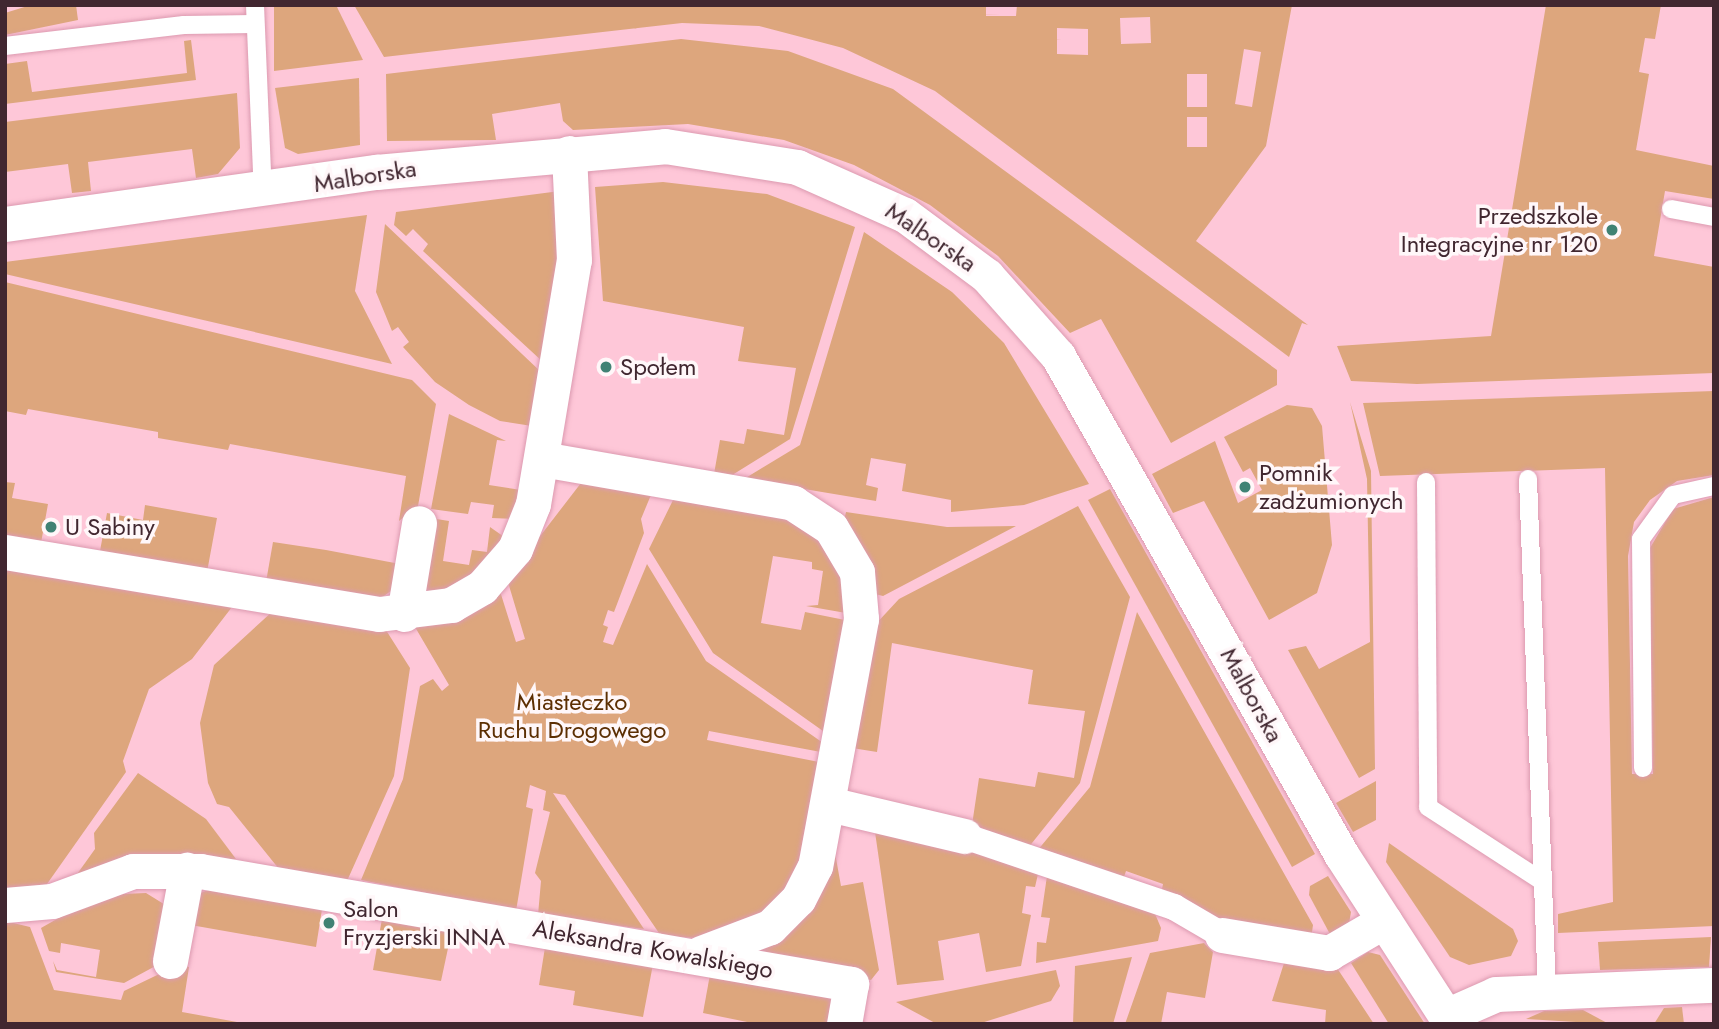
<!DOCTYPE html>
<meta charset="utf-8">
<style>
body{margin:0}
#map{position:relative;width:1719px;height:1029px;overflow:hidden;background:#fec7d8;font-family:Jost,sans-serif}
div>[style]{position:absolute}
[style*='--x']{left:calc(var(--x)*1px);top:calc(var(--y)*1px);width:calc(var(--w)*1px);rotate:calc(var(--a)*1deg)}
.green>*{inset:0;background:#dda67d}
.roads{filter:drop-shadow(0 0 2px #dc9ab0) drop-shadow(0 0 2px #dc9ab0)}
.service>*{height:18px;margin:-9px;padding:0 9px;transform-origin:9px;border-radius:9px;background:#fff}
.pedestrian>*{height:26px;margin:-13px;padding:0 13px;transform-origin:13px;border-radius:13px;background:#fff}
.minor>*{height:35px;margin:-17.5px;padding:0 17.5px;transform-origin:17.5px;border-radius:17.5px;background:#fff}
.dots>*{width:19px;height:19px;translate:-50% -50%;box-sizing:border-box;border:4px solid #fff7f9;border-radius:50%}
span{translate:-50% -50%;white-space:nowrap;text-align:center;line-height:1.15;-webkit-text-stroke:7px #fff7f9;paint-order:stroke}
.street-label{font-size:24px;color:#412730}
.poi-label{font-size:24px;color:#412730}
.right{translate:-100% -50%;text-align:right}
.left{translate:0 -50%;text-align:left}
.park-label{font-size:24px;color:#5c2f03}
.frame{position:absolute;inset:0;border:7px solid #412730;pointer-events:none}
</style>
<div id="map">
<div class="green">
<i style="clip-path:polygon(31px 5px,76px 5px,78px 20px,5px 35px,5px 13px)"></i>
<i style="clip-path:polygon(274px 5px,336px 5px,363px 60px,274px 71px)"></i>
<i style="clip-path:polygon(evenodd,354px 5px,986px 5px,986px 16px,1016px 16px,1017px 5px,1292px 5px,1266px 146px,1196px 241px,1308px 325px,1302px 323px,1289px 357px,935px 91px,843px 48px,759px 26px,682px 23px,384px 57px,354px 5px,1150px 17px,1151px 43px,1121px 44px,1120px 18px,1150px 17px,354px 5px,1057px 28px,1088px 29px,1088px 55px,1057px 54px,1057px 28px,354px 5px,1244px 49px,1261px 52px,1252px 107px,1235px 104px,1244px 49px,354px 5px,1187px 74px,1207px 74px,1207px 107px,1187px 107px,1187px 74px,354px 5px,1187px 117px,1207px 117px,1207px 147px,1187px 147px,1187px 117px)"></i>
<i style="clip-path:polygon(1546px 5px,1661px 5px,1655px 39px,1645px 38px,1639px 72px,1649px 74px,1636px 150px,1714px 166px,1714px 199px,1665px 191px,1654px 256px,1714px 267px,1714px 373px,1417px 384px,1351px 381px,1337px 346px,1491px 336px)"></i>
<i style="clip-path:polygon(681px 39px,788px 51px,893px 89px,1277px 370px,1277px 385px,1171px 443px,1101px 319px,1070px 333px,998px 256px,930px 205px,854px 165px,784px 140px,688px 124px,573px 130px,563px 121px,560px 103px,492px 114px,496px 140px,387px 141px,386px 74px)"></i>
<i style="clip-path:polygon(191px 40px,196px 80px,5px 104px,5px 64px,27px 61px,32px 92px,187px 73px,184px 41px)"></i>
<i style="clip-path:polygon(359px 78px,360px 145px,298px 154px,285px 148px,275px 88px)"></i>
<i style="clip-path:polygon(237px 93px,240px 148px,218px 174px,196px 178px,192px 149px,88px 162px,91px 191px,72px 193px,68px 164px,5px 172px,5px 122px)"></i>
<i style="clip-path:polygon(663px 182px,767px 194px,855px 227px,790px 439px,729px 477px,714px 474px,720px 440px,744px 444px,747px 429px,784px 435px,796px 368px,738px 361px,744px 327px,603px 301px,595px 187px)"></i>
<i style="clip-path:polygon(560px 191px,563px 219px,543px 362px,423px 251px,428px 244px,413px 229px,406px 236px,394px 225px,396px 212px)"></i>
<i style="clip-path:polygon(367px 215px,355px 291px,392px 364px,5px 274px,5px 262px)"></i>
<i style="clip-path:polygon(385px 224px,541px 372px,532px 426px,500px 421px,469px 405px,435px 382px,403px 347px,409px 342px,398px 327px,392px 331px,376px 292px)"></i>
<i style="clip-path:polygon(864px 232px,952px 292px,1004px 343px,1089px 484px,1024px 505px,951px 512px,951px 500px,902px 491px,906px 464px,871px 458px,866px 485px,878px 488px,876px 501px,744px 479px,800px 445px)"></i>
<i style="clip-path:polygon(5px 282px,412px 380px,436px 404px,418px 506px,399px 521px,406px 476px,230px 444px,228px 450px,158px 438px,158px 432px,28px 409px,26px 415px,5px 411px)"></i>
<i style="clip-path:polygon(1714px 391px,1714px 475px,1677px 481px,1650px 500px,1634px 522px,1628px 556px,1632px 774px,1653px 774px,1650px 548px,1673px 509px,1714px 497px,1714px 926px,1558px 933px,1558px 914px,1613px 902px,1605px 468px,1380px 476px,1363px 403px)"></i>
<i style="clip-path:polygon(1350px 402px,1371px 471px,1375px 769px,1359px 778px,1288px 650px,1306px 646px,1319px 669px,1370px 642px,1367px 479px)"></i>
<i style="clip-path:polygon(1287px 405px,1312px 408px,1322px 426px,1332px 545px,1317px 593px,1269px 620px,1204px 501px,1173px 513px,1152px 474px,1215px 441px,1238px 503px,1262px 490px,1250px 468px,1243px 472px,1224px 437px)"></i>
<i style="clip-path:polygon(449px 414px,506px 441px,497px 440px,489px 485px,521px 490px,516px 519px,492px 518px,494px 505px,471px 502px,468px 514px,431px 509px)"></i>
<i style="clip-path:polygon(5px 482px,15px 483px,12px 498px,48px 504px,41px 543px,5px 537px)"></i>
<i style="clip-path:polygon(581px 483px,653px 490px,641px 519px,644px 533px,614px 612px,608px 610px,603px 625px,608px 627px,603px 642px,613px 645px,647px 564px,706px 661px,826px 745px,821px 752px,709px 731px,707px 740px,819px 762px,796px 874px,766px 913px,698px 938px,661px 936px,565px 795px,553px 793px,644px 929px,538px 915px,541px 881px,535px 873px,550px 812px,543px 810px,546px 791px,530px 785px,526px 807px,533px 809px,516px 911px,361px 880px,403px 779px,420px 686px,433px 679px,442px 691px,449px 685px,415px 627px,499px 588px,516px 642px,525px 639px,507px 579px)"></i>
<i style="clip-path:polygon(1110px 489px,1315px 854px,1292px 867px,1088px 500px)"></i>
<i style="clip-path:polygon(676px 494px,801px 521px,840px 566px,846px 613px,806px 606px,818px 605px,823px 571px,812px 569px,812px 562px,773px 556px,761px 623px,801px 630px,805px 612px,845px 620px,823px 731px,713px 653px,649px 549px)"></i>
<i style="clip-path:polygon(145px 505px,217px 518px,207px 572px,100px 551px,107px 513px,143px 520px)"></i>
<i style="clip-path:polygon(1078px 506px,1130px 597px,1080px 783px,1028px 848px,972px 825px,979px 778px,1035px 787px,1038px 772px,1074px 778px,1085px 711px,1028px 704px,1033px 670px,892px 643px,877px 752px,852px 748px,873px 627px,899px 599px)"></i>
<i style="clip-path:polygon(846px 512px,947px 527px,1016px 526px,883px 596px,875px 594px,843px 524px)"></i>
<i style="clip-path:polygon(430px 518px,449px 521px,443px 561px,469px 565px,472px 550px,487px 552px,490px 527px,507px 539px,479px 573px,431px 595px,419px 584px)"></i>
<i style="clip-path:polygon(273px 542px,326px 550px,400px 564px,391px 591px,381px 598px,266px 582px)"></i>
<i style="clip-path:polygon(5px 563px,232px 607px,192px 659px,149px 689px,123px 761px,126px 772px,47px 884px,5px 891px)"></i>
<i style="clip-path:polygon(274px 610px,384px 627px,410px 668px,394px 776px,347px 881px,279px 869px,229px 807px,217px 804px,208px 783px,200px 723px,214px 665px)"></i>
<i style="clip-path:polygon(1137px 612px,1313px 925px,1311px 939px,1221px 919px,1161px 894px,1163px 884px,1126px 871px,1123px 880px,1037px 851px,1090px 787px)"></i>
<i style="clip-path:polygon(138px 773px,206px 819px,236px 859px,75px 877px,95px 849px,94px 833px)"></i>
<i style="clip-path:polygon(1376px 781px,1376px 820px,1353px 832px,1336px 803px)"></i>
<i style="clip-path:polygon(875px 832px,948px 841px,1038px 874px,1035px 887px,1026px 886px,1022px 913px,1031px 915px,1021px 966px,986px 972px,979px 933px,938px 941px,944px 980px,897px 985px)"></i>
<i style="clip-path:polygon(1389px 843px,1513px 929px,1518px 941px,1511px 956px,1469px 965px,1450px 957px,1386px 862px)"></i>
<i style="clip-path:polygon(835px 853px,841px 886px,863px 882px,879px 970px,871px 980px,764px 960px,757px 953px)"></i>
<i style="clip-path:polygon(1047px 876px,1153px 909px,1161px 928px,1158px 941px,1036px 963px,1037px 942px,1046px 943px,1050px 918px,1041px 917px)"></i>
<i style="clip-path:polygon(1328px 876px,1351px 912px,1349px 924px,1331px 936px,1309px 895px,1310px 886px)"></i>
<i style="clip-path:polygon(214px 888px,323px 903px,316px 947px,185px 924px,200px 893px)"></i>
<i style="clip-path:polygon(146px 893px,167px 906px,161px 963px,124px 983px,56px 972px,53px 961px,57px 970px,96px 977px,100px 950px,61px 943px,60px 953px,49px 951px,41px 928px,99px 895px)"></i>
<i style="clip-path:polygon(383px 913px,453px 925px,441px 981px,373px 970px)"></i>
<i style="clip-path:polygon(5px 921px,30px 927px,54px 990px,121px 1000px,124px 991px,178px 965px,189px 967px,182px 1012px,248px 1024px,5px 1024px)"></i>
<i style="clip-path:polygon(1711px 937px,1709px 967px,1600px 970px,1598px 942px)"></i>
<i style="clip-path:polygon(546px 941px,654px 959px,643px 1017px,573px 1005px,575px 991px,539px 985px)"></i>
<i style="clip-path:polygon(1204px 943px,1213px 952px,1205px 998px,1167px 992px,1161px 1024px,1125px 1024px,1150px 953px)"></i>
<i style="clip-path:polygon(1368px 952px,1380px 955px,1425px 1024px,1389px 1024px,1351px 963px)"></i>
<i style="clip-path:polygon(1132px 957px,1113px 1024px,1073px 1024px,1075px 966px)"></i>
<i style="clip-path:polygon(1285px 960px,1337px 968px,1374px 1024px,1325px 1024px,1326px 1010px,1272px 1001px)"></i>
<i style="clip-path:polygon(711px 969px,832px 995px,833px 1024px,757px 1024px,703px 1013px)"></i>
<i style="clip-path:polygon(1056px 970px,1060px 986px,1051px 1001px,978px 1024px,937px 1024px,896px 1002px)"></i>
<i style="clip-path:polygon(1682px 1007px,1684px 1024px,1654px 1024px,1664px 1008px)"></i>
<i style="clip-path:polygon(1583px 1010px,1609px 1024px,1526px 1019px,1544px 1011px)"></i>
</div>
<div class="roads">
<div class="service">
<i style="--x:255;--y:5;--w:187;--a:87.6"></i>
<i style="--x:5;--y:46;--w:180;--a:-6.7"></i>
<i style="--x:184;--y:25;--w:70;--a:-0.8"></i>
<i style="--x:1671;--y:209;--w:44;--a:10.5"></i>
<i style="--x:1528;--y:479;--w:513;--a:87.88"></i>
<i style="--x:1426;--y:482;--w:325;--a:89.6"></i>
<i style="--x:1428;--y:807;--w:136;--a:33"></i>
<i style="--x:1643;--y:768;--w:229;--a:-90.5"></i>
<i style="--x:1641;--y:539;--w:54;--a:-54"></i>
<i style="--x:1673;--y:495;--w:42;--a:-12.4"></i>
</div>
<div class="pedestrian">
<i style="--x:964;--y:836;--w:222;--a:18.7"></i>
<i style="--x:1174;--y:907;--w:56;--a:30.3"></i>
</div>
<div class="minor">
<i style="--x:5;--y:224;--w:375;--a:-8"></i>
<i style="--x:376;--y:172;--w:290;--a:-5.1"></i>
<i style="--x:665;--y:146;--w:134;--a:9"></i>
<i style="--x:797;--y:167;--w:118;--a:24"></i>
<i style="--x:905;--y:215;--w:102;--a:36.6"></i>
<i style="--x:987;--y:276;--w:107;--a:48.4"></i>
<i style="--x:1058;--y:356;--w:573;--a:60.39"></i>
<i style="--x:1341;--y:854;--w:202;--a:57.1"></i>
<i style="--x:542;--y:459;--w:255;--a:9.9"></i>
<i style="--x:793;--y:503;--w:45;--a:33.3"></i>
<i style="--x:831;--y:528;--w:51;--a:59.4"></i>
<i style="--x:857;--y:572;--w:47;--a:85.1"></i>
<i style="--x:861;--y:619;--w:251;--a:100.5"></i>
<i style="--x:815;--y:866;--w:37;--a:117"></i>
<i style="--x:798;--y:899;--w:40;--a:135"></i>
<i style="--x:770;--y:927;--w:74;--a:159.4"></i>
<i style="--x:5;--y:552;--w:379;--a:9.4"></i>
<i style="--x:379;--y:614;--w:73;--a:-7.1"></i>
<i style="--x:451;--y:605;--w:36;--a:-30"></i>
<i style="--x:482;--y:587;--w:50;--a:-49"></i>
<i style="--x:515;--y:549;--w:48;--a:-68.2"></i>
<i style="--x:533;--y:504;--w:247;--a:-80.5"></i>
<i style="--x:574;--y:260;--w:107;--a:-92.7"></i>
<i style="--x:404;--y:614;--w:92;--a:-80.6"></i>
<i style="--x:829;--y:804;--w:139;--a:13.3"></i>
<i style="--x:5;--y:905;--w:47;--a:-4.9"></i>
<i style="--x:52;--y:901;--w:86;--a:-20.3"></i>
<i style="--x:133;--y:871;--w:67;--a:0"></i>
<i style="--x:200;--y:871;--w:661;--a:9.85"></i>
<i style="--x:851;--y:984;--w:41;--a:99.9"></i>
<i style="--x:1222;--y:935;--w:109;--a:9.5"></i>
<i style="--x:1329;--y:953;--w:64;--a:-30.2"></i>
<i style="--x:170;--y:961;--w:93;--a:-79.4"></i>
<i style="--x:1446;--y:1016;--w:55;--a:-23.7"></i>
<i style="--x:1496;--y:994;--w:218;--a:-2.4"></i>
</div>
</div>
<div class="dots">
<i style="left:1612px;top:230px;background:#408274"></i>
<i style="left:606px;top:367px;background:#408274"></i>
<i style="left:1245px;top:487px;background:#408274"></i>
<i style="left:51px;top:527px;background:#408274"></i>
<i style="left:329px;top:923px;background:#408274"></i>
</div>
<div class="street-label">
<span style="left:365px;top:176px;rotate:-9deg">Malborska</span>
<span style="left:931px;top:237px;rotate:34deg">Malborska</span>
<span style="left:1252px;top:695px;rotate:61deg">Malborska</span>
<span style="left:653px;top:949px;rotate:10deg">Aleksandra Kowalskiego</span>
</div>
<div class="poi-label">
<span class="right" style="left:1598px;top:230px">Przedszkole<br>Integracyjne nr 120</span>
<span class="left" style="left:620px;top:367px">Społem</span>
<span class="left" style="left:1259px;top:487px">Pomnik<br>zadżumionych</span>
<span class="left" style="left:65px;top:527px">U Sabiny</span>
<span class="left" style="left:343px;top:923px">Salon<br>Fryzjerski INNA</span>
</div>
<div class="park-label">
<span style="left:572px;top:716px">Miasteczko<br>Ruchu Drogowego</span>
</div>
<div class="frame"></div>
</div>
